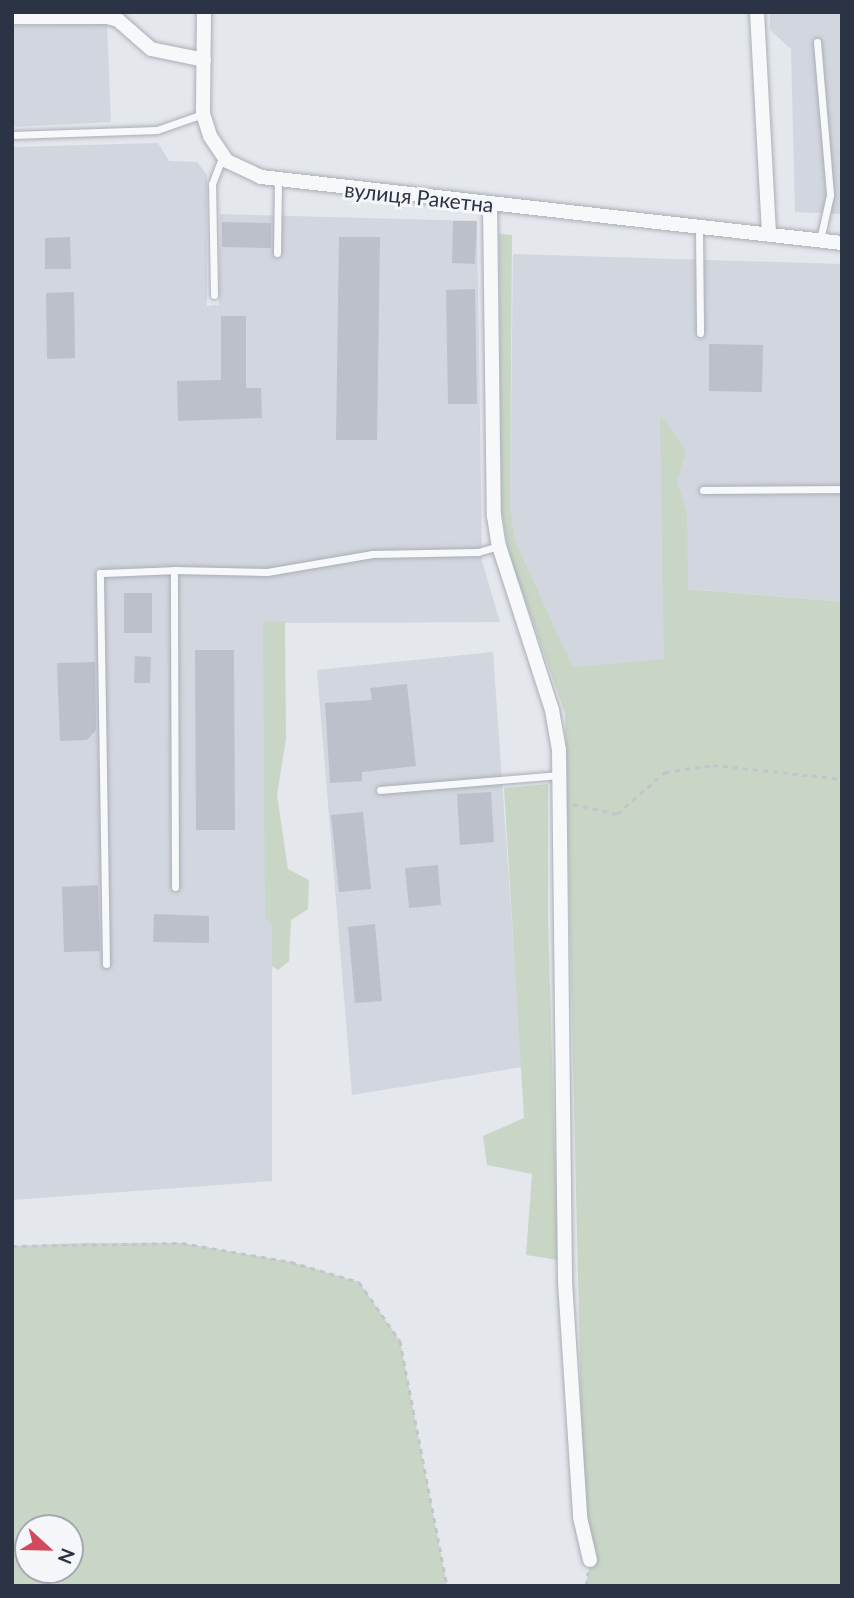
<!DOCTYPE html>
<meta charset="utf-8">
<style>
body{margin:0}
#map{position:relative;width:854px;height:1598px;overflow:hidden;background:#e4e7ec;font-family:Lato,sans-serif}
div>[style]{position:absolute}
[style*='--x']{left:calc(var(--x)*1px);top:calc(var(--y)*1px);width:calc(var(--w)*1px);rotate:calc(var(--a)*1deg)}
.built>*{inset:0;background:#d2d6de}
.green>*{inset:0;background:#c9d6c5}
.building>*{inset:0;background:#bbc0ca}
.path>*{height:2.5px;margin-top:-1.25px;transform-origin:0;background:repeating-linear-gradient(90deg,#c2c5cb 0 5px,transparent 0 10px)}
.roads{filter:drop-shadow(0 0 2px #a9aeb7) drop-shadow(0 0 2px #a9aeb7)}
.lane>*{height:7px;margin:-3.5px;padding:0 3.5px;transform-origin:3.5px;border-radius:3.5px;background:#f7f8fa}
.street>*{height:14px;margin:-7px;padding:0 7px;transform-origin:7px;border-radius:7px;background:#f7f8fa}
span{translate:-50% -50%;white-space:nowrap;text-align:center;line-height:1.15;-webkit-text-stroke:6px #f4f6f9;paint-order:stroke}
.street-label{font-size:21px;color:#2b3445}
.frame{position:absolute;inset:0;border:14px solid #2b3445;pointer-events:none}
.north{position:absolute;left:14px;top:1514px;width:70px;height:70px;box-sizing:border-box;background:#f4f6f9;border:2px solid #a4a8b1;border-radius:50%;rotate:112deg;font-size:19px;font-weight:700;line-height:28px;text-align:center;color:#2b3445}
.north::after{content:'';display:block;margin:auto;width:24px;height:32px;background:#d1495b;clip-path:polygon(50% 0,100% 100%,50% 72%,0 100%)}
</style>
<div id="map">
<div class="built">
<i style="clip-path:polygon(770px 12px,842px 12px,842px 214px,795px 212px,791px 49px,770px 30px)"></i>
<i style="clip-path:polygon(107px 24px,111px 122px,12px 127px,12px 26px)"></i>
<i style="clip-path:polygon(158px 143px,169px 161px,197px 162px,207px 175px,207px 306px,219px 305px,220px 214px,477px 221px,482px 561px,500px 622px,272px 623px,272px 1181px,12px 1200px,12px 147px)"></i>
<i style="clip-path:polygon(513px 254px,842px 264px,842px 602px,666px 587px,664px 660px,573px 667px,515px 540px,510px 507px)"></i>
<i style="clip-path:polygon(493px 652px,522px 1067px,352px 1095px,317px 670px)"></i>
</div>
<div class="green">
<i style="clip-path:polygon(499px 234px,512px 235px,510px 506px,515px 540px,573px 667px,664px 659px,660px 414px,686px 451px,677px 482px,687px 513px,688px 589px,842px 602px,842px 1586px,586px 1586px,590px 1560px,583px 1493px,565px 713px,509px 555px,501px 506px)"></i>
<i style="clip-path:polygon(263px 621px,285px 622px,286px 739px,277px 795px,288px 869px,309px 880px,308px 909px,291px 920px,289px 961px,278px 970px,272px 966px,272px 925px,265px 917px)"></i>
<i style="clip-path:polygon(548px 784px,548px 921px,558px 1260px,526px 1255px,532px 1174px,487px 1165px,483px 1136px,524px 1118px,504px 788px)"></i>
<i style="clip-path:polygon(evenodd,84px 1243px,182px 1243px,291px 1262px,359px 1282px,400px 1341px,447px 1586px,12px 1586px,12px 1246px,84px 1243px,28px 1528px,70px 1528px,70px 1570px,28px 1570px,28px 1528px)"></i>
</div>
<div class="building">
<i style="clip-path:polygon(453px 221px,477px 221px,475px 264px,452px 263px)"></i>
<i style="clip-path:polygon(222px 222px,271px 223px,271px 248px,222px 247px)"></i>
<i style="clip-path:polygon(70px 237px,71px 269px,45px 269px,45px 238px)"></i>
<i style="clip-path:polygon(339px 237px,380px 237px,377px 440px,336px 440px)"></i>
<i style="clip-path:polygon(475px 289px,477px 404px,448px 404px,446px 290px)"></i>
<i style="clip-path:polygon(74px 292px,75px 358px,47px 359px,46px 293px)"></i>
<i style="clip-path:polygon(221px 316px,246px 316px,246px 388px,261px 388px,262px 418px,178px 421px,177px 381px,221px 380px)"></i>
<i style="clip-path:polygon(709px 344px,763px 345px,762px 392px,709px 391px)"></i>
<i style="clip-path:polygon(124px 593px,152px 593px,152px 633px,124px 633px)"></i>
<i style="clip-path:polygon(195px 650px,234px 650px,235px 830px,196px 830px)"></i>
<i style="clip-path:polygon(135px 656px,151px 657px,150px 683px,134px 683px)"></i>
<i style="clip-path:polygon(95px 662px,96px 730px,87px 740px,60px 741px,57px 663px)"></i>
<i style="clip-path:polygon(407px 684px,416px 766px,362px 772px,362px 781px,330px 783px,325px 703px,372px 700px,370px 688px)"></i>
<i style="clip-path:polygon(491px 792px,494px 842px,460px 845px,457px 794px)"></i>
<i style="clip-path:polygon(363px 812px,371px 889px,339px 892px,331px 815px)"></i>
<i style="clip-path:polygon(438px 865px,441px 905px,409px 908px,405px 868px)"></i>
<i style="clip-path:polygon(98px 885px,100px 951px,64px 952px,62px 887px)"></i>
<i style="clip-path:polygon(154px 914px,209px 916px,209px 943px,153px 942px)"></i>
<i style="clip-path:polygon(375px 924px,382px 1001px,355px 1003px,348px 927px)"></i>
</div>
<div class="path">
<i style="--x:573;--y:804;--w:45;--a:12.8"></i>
<i style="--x:617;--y:814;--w:64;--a:-41.2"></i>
<i style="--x:665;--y:772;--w:49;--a:-8.3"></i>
<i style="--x:713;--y:765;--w:130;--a:6.2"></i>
<i style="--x:12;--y:1246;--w:170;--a:-1"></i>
<i style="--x:182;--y:1243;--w:111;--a:9.9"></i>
<i style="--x:291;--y:1262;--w:71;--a:16.4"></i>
<i style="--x:359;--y:1282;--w:72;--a:55.2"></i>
<i style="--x:400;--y:1341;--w:249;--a:79.1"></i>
<i style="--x:586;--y:1586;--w:14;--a:-82"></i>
</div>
<div class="roads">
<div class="lane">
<i style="--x:817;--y:42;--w:154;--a:85.1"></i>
<i style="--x:830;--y:195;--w:46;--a:102.5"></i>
<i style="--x:12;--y:135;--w:145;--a:-2"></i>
<i style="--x:157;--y:130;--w:49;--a:-19.2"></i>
<i style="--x:699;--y:230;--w:103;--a:89.4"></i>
<i style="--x:277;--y:253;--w:71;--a:-89.2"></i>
<i style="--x:214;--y:295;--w:111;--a:-91"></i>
<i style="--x:212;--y:184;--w:30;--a:-69"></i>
<i style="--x:703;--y:490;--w:139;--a:-0.4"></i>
<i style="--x:380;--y:790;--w:180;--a:-4.8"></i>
<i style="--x:175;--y:887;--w:317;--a:-90.2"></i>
<i style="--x:174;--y:570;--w:93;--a:1.2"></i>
<i style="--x:267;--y:572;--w:107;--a:-9.7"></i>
<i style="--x:372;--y:554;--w:106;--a:-1.1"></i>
<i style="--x:478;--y:552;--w:22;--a:-16"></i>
<i style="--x:106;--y:964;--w:391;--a:-90.9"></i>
<i style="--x:100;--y:573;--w:74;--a:-2.3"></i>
</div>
<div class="street">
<i style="--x:204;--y:12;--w:102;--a:90.6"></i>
<i style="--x:203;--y:114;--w:23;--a:72"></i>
<i style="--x:210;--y:136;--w:30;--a:56"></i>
<i style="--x:227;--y:161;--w:38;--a:25"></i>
<i style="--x:261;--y:177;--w:585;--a:6.48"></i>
<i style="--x:757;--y:12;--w:220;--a:86.9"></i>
<i style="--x:12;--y:17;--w:95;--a:0"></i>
<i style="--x:107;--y:17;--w:11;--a:15"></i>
<i style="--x:118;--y:20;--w:44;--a:41.3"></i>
<i style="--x:151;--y:49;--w:54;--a:11.7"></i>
<i style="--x:490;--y:204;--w:312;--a:89.3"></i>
<i style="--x:494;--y:516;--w:30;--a:81"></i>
<i style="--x:499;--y:546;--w:172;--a:72.1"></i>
<i style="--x:552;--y:710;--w:41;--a:80.1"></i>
<i style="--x:559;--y:750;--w:532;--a:89.35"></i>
<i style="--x:565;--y:1282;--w:235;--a:86.3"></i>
<i style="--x:580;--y:1517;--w:44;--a:76.9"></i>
</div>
</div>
<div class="street-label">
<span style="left:419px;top:197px;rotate:6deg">вулиця Ракетна</span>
</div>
<div class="frame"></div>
<div class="north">N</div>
</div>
